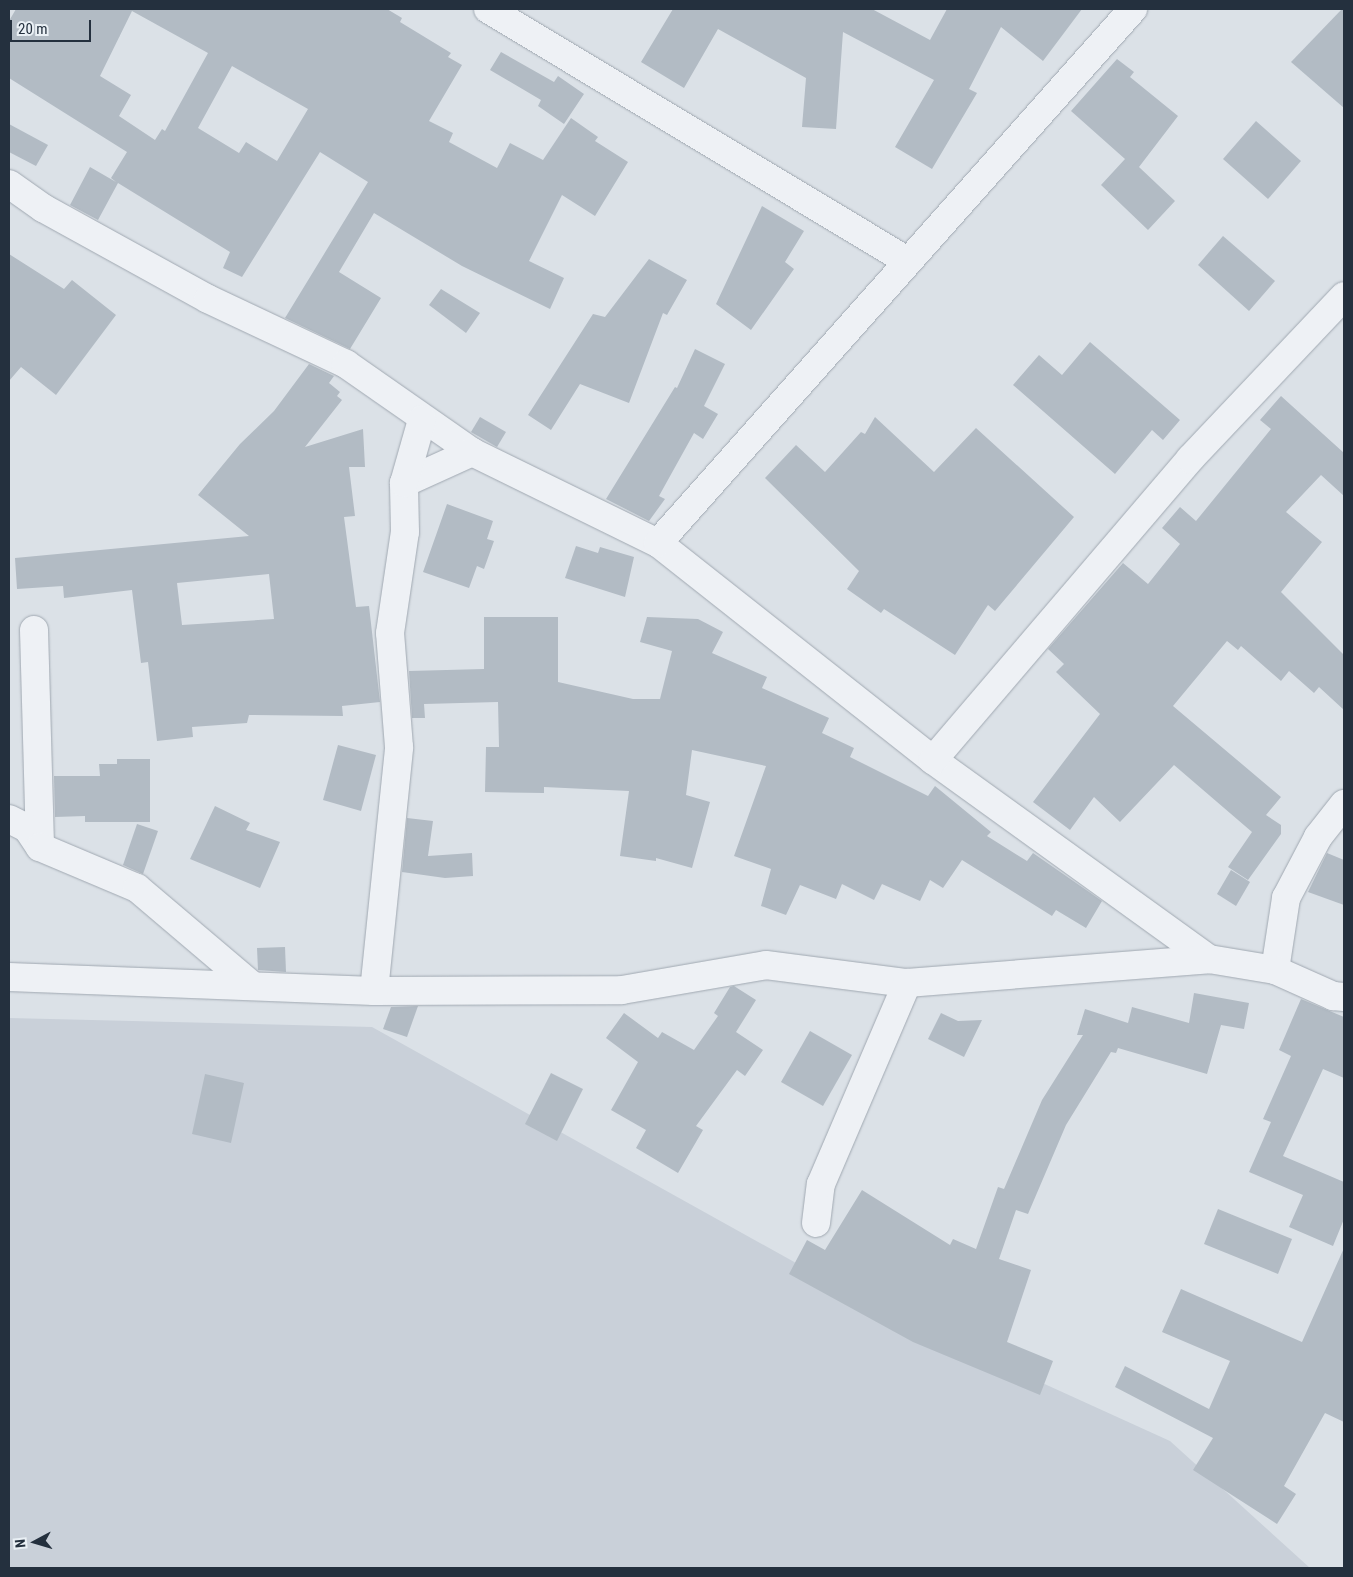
<!DOCTYPE html>
<style>
body{margin:0}
#map{position:relative;width:1353px;height:1577px;overflow:hidden;background:#dbe1e7;font-family:"Roboto Condensed",sans-serif}
div>[style]{position:absolute}
[style*='--x']{left:calc(var(--x)*1px);top:calc(var(--y)*1px);width:calc(var(--w)*1px);rotate:calc(var(--a)*1deg)}
.built>*{inset:0;background:#c9d0d9}
.building>*{inset:0;background:#b2bbc4}
.roads{filter:drop-shadow(0 0 1px #a0a8b1) drop-shadow(0 0 1px #a0a8b1)}
.minor>*{height:28px;margin:-14px;padding:0 14px;transform-origin:14px;border-radius:14px;background:#eef1f5}
span{translate:-50% -50%;white-space:nowrap;text-align:center;line-height:1.15;-webkit-text-stroke:4px #eaf0f5;paint-order:stroke}
.frame{position:absolute;inset:0;border:10px solid #24303e;pointer-events:none}
.north{position:absolute;left:10px;top:1517px;width:50px;height:50px;-webkit-text-stroke:4px #eaf0f5;paint-order:stroke;rotate:264deg;font-size:14px;font-weight:700;line-height:20px;text-align:center;color:#24303e}
.north::after{content:'';display:block;margin:auto;width:18px;height:22px;background:#24303e;clip-path:polygon(50% 0,100% 100%,50% 72%,0 100%)}
.scale{position:absolute;left:10px;top:20px;width:81px;height:22px;box-sizing:border-box;border:2px solid #24303e;border-top:0;padding-left:6px;font-size:15px;line-height:18px;white-space:nowrap;color:#24303e;-webkit-text-stroke:4px #eaf0f5;paint-order:stroke}
</style>
<div id="map">
<div class="built">
<i style="clip-path:polygon(9px 1018px,372px 1027px,875px 1307px,1170px 1441px,1310px 1568px,9px 1568px)"></i>
</div>
<div class="building">
<i style="clip-path:polygon(evenodd,16px 9px,387px 9px,402px 18px,400px 22px,451px 53px,448px 57px,462px 65px,429px 121px,453px 133px,449px 142px,497px 168px,510px 143px,543px 160px,571px 118px,598px 137px,595px 141px,628px 162px,595px 216px,562px 195px,529px 261px,564px 278px,550px 309px,462px 266px,374px 213px,339px 272px,381px 298px,350px 349px,285px 318px,368px 182px,320px 152px,242px 277px,223px 268px,230px 252px,118px 183px,98px 220px,70px 205px,90px 167px,116px 182px,111px 178px,127px 152px,9px 78px,9px 21px,16px 9px,132px 11px,208px 53px,165px 131px,162px 129px,155px 140px,119px 116px,131px 95px,100px 76px,132px 11px,16px 9px,232px 66px,308px 109px,277px 161px,246px 142px,239px 153px,198px 128px,232px 66px)"></i>
<i style="clip-path:polygon(673px 9px,872px 9px,930px 40px,947px 9px,1082px 9px,1043px 61px,1001px 27px,969px 89px,977px 93px,932px 169px,895px 147px,934px 80px,843px 32px,836px 129px,802px 127px,806px 78px,718px 29px,684px 88px,641px 62px)"></i>
<i style="clip-path:polygon(1342px 9px,1344px 9px,1344px 108px,1291px 62px)"></i>
<i style="clip-path:polygon(501px 52px,554px 82px,558px 76px,584px 94px,564px 124px,538px 106px,541px 100px,490px 70px)"></i>
<i style="clip-path:polygon(1117px 59px,1134px 72px,1130px 77px,1178px 116px,1139px 167px,1175px 201px,1148px 230px,1101px 185px,1125px 159px,1071px 111px)"></i>
<i style="clip-path:polygon(1256px 121px,1301px 161px,1268px 199px,1223px 159px)"></i>
<i style="clip-path:polygon(9px 124px,48px 145px,36px 166px,9px 152px)"></i>
<i style="clip-path:polygon(762px 206px,804px 231px,785px 262px,794px 269px,751px 330px,716px 304px)"></i>
<i style="clip-path:polygon(1223px 236px,1275px 281px,1249px 311px,1198px 265px)"></i>
<i style="clip-path:polygon(9px 254px,64px 289px,72px 280px,116px 315px,56px 395px,21px 367px,9px 381px)"></i>
<i style="clip-path:polygon(649px 259px,687px 280px,667px 315px,663px 313px,629px 403px,580px 384px,551px 430px,528px 415px,593px 314px,605px 317px)"></i>
<i style="clip-path:polygon(441px 289px,480px 313px,466px 333px,429px 305px)"></i>
<i style="clip-path:polygon(1090px 342px,1180px 420px,1163px 440px,1152px 430px,1115px 474px,1013px 385px,1039px 355px,1062px 375px)"></i>
<i style="clip-path:polygon(695px 349px,725px 364px,704px 406px,718px 414px,703px 439px,694px 433px,659px 496px,665px 499px,649px 521px,606px 499px,675px 387px,677px 388px)"></i>
<i style="clip-path:polygon(evenodd,309px 364px,334px 376px,329px 383px,340px 392px,337px 396px,342px 400px,305px 447px,363px 429px,365px 467px,349px 467px,355px 516px,344px 517px,356px 607px,369px 606px,380px 702px,342px 706px,343px 716px,249px 715px,247px 723px,192px 727px,193px 737px,157px 741px,148px 662px,141px 663px,132px 590px,64px 598px,63px 586px,17px 589px,15px 558px,249px 536px,198px 495px,240px 444px,274px 411px,309px 364px,269px 574px,274px 619px,182px 625px,177px 583px,269px 574px)"></i>
<i style="clip-path:polygon(1281px 396px,1344px 453px,1344px 496px,1321px 475px,1286px 512px,1322px 542px,1281px 592px,1344px 655px,1344px 710px,1319px 687px,1314px 693px,1289px 671px,1281px 681px,1241px 646px,1238px 650px,1227px 641px,1173px 706px,1281px 797px,1266px 815px,1281px 825px,1281px 834px,1248px 880px,1228px 867px,1252px 832px,1174px 765px,1120px 822px,1094px 797px,1070px 830px,1033px 802px,1100px 714px,1056px 672px,1064px 664px,1048px 649px,1123px 563px,1148px 584px,1180px 544px,1162px 528px,1180px 507px,1196px 521px,1271px 429px,1260px 420px)"></i>
<i style="clip-path:polygon(480px 417px,506px 432px,497px 447px,471px 432px)"></i>
<i style="clip-path:polygon(875px 417px,934px 472px,976px 428px,1074px 517px,995px 611px,988px 605px,955px 655px,884px 609px,881px 613px,847px 589px,859px 571px,765px 478px,796px 445px,825px 472px,861px 432px,865px 434px)"></i>
<i style="clip-path:polygon(447px 504px,493px 521px,487px 539px,494px 541px,484px 569px,477px 566px,469px 588px,423px 572px)"></i>
<i style="clip-path:polygon(576px 546px,598px 553px,600px 547px,634px 557px,625px 597px,565px 578px)"></i>
<i style="clip-path:polygon(484px 617px,558px 617px,558px 682px,633px 699px,660px 699px,672px 651px,640px 642px,647px 617px,698px 619px,723px 632px,712px 653px,767px 677px,762px 688px,829px 718px,822px 733px,854px 748px,850px 757px,928px 796px,935px 786px,991px 832px,987px 836px,1027px 861px,1033px 853px,1102px 901px,1086px 928px,1056px 910px,1052px 916px,962px 860px,943px 888px,930px 880px,920px 901px,882px 884px,874px 900px,842px 884px,836px 899px,800px 885px,786px 915px,761px 906px,771px 869px,734px 856px,766px 766px,692px 750px,686px 795px,710px 802px,692px 868px,656px 858px,656px 861px,620px 856px,629px 791px,544px 787px,544px 793px,485px 792px,486px 747px,499px 747px,498px 702px,424px 704px,425px 718px,412px 718px,409px 671px,484px 669px)"></i>
<i style="clip-path:polygon(338px 745px,376px 755px,361px 811px,323px 800px)"></i>
<i style="clip-path:polygon(117px 759px,150px 759px,150px 822px,85px 822px,85px 816px,55px 817px,54px 776px,100px 776px,99px 764px,117px 764px)"></i>
<i style="clip-path:polygon(215px 806px,250px 823px,246px 830px,280px 842px,260px 888px,190px 859px)"></i>
<i style="clip-path:polygon(407px 818px,433px 821px,428px 856px,472px 853px,473px 876px,445px 878px,402px 872px)"></i>
<i style="clip-path:polygon(137px 824px,158px 831px,143px 874px,123px 865px)"></i>
<i style="clip-path:polygon(1327px 853px,1344px 860px,1344px 905px,1308px 892px)"></i>
<i style="clip-path:polygon(1231px 870px,1250px 882px,1236px 906px,1217px 894px)"></i>
<i style="clip-path:polygon(285px 947px,286px 972px,258px 970px,257px 948px)"></i>
<i style="clip-path:polygon(734px 986px,756px 1000px,736px 1032px,763px 1050px,745px 1076px,737px 1070px,696px 1126px,703px 1130px,678px 1173px,636px 1148px,646px 1130px,611px 1110px,638px 1062px,606px 1038px,624px 1013px,658px 1038px,662px 1032px,694px 1050px,718px 1016px,714px 1013px,730px 987px)"></i>
<i style="clip-path:polygon(1194px 993px,1249px 1003px,1244px 1029px,1221px 1025px,1207px 1074px,1118px 1048px,1116px 1053px,1111px 1052px,1066px 1125px,1028px 1214px,1016px 1210px,999px 1259px,1031px 1270px,1007px 1342px,1053px 1361px,1040px 1395px,913px 1342px,789px 1274px,807px 1240px,825px 1250px,862px 1190px,950px 1245px,953px 1239px,976px 1249px,998px 1187px,1004px 1189px,1042px 1100px,1083px 1035px,1077px 1035px,1085px 1009px,1128px 1023px,1132px 1007px,1189px 1023px)"></i>
<i style="clip-path:polygon(1301px 999px,1344px 1017px,1344px 1078px,1323px 1069px,1283px 1156px,1344px 1182px,1344px 1219px,1333px 1246px,1289px 1227px,1303px 1195px,1249px 1172px,1271px 1122px,1263px 1119px,1291px 1056px,1279px 1050px)"></i>
<i style="clip-path:polygon(418px 1006px,407px 1037px,383px 1029px,391px 1007px)"></i>
<i style="clip-path:polygon(941px 1013px,958px 1021px,982px 1020px,964px 1057px,928px 1039px)"></i>
<i style="clip-path:polygon(810px 1031px,852px 1055px,823px 1106px,781px 1082px)"></i>
<i style="clip-path:polygon(551px 1073px,583px 1089px,557px 1141px,525px 1124px)"></i>
<i style="clip-path:polygon(205px 1074px,244px 1083px,231px 1143px,192px 1134px)"></i>
<i style="clip-path:polygon(1218px 1209px,1292px 1239px,1278px 1274px,1204px 1244px)"></i>
<i style="clip-path:polygon(1344px 1248px,1344px 1422px,1325px 1413px,1284px 1486px,1296px 1494px,1277px 1524px,1193px 1470px,1213px 1438px,1115px 1387px,1125px 1366px,1209px 1409px,1230px 1361px,1162px 1332px,1181px 1289px,1302px 1342px)"></i>
</div>
<div class="roads">
<div class="minor">
<i style="--x:488;--y:9;--w:490;--a:31"></i>
<i style="--x:9;--y:184;--w:42;--a:35.2"></i>
<i style="--x:43;--y:208;--w:188;--a:28.9"></i>
<i style="--x:208;--y:299;--w:153;--a:25.2"></i>
<i style="--x:346;--y:364;--w:154;--a:34.9"></i>
<i style="--x:472;--y:452;--w:207;--a:26.1"></i>
<i style="--x:658;--y:543;--w:350;--a:38.3"></i>
<i style="--x:933;--y:760;--w:340;--a:35.8"></i>
<i style="--x:404;--y:483;--w:75;--a:-24.5"></i>
<i style="--x:658;--y:543;--w:715;--a:-48.35"></i>
<i style="--x:34;--y:630;--w:217;--a:88.4"></i>
<i style="--x:933;--y:760;--w:396;--a:-49.5"></i>
<i style="--x:1190;--y:459;--w:224;--a:-46.6"></i>
<i style="--x:9;--y:819;--w:20;--a:27"></i>
<i style="--x:27;--y:828;--w:23;--a:56"></i>
<i style="--x:40;--y:847;--w:105;--a:22.9"></i>
<i style="--x:137;--y:888;--w:148;--a:40.3"></i>
<i style="--x:1275;--y:970;--w:73;--a:-81.3"></i>
<i style="--x:1286;--y:898;--w:69;--a:-62.3"></i>
<i style="--x:1318;--y:837;--w:42;--a:-51.8"></i>
<i style="--x:9;--y:977;--w:365;--a:2.2"></i>
<i style="--x:374;--y:991;--w:248;--a:-0.2"></i>
<i style="--x:622;--y:990;--w:146;--a:-9.8"></i>
<i style="--x:766;--y:965;--w:142;--a:7.3"></i>
<i style="--x:907;--y:983;--w:303;--a:-4.5"></i>
<i style="--x:1209;--y:959;--w:67;--a:9.5"></i>
<i style="--x:1275;--y:970;--w:64;--a:24.1"></i>
<i style="--x:1333;--y:996;--w:11;--a:5"></i>
<i style="--x:374;--y:991;--w:245;--a:-84.1"></i>
<i style="--x:399;--y:747;--w:114;--a:-94.5"></i>
<i style="--x:390;--y:633;--w:102;--a:-81.6"></i>
<i style="--x:405;--y:532;--w:49;--a:-91.2"></i>
<i style="--x:404;--y:483;--w:66;--a:-74.1"></i>
<i style="--x:816;--y:1223;--w:39;--a:-83"></i>
<i style="--x:821;--y:1184;--w:219;--a:-66.8"></i>
</div>
</div>
<div class="frame"></div>
<div class="north">N</div>
<div class="scale">20 m</div>
</div>
